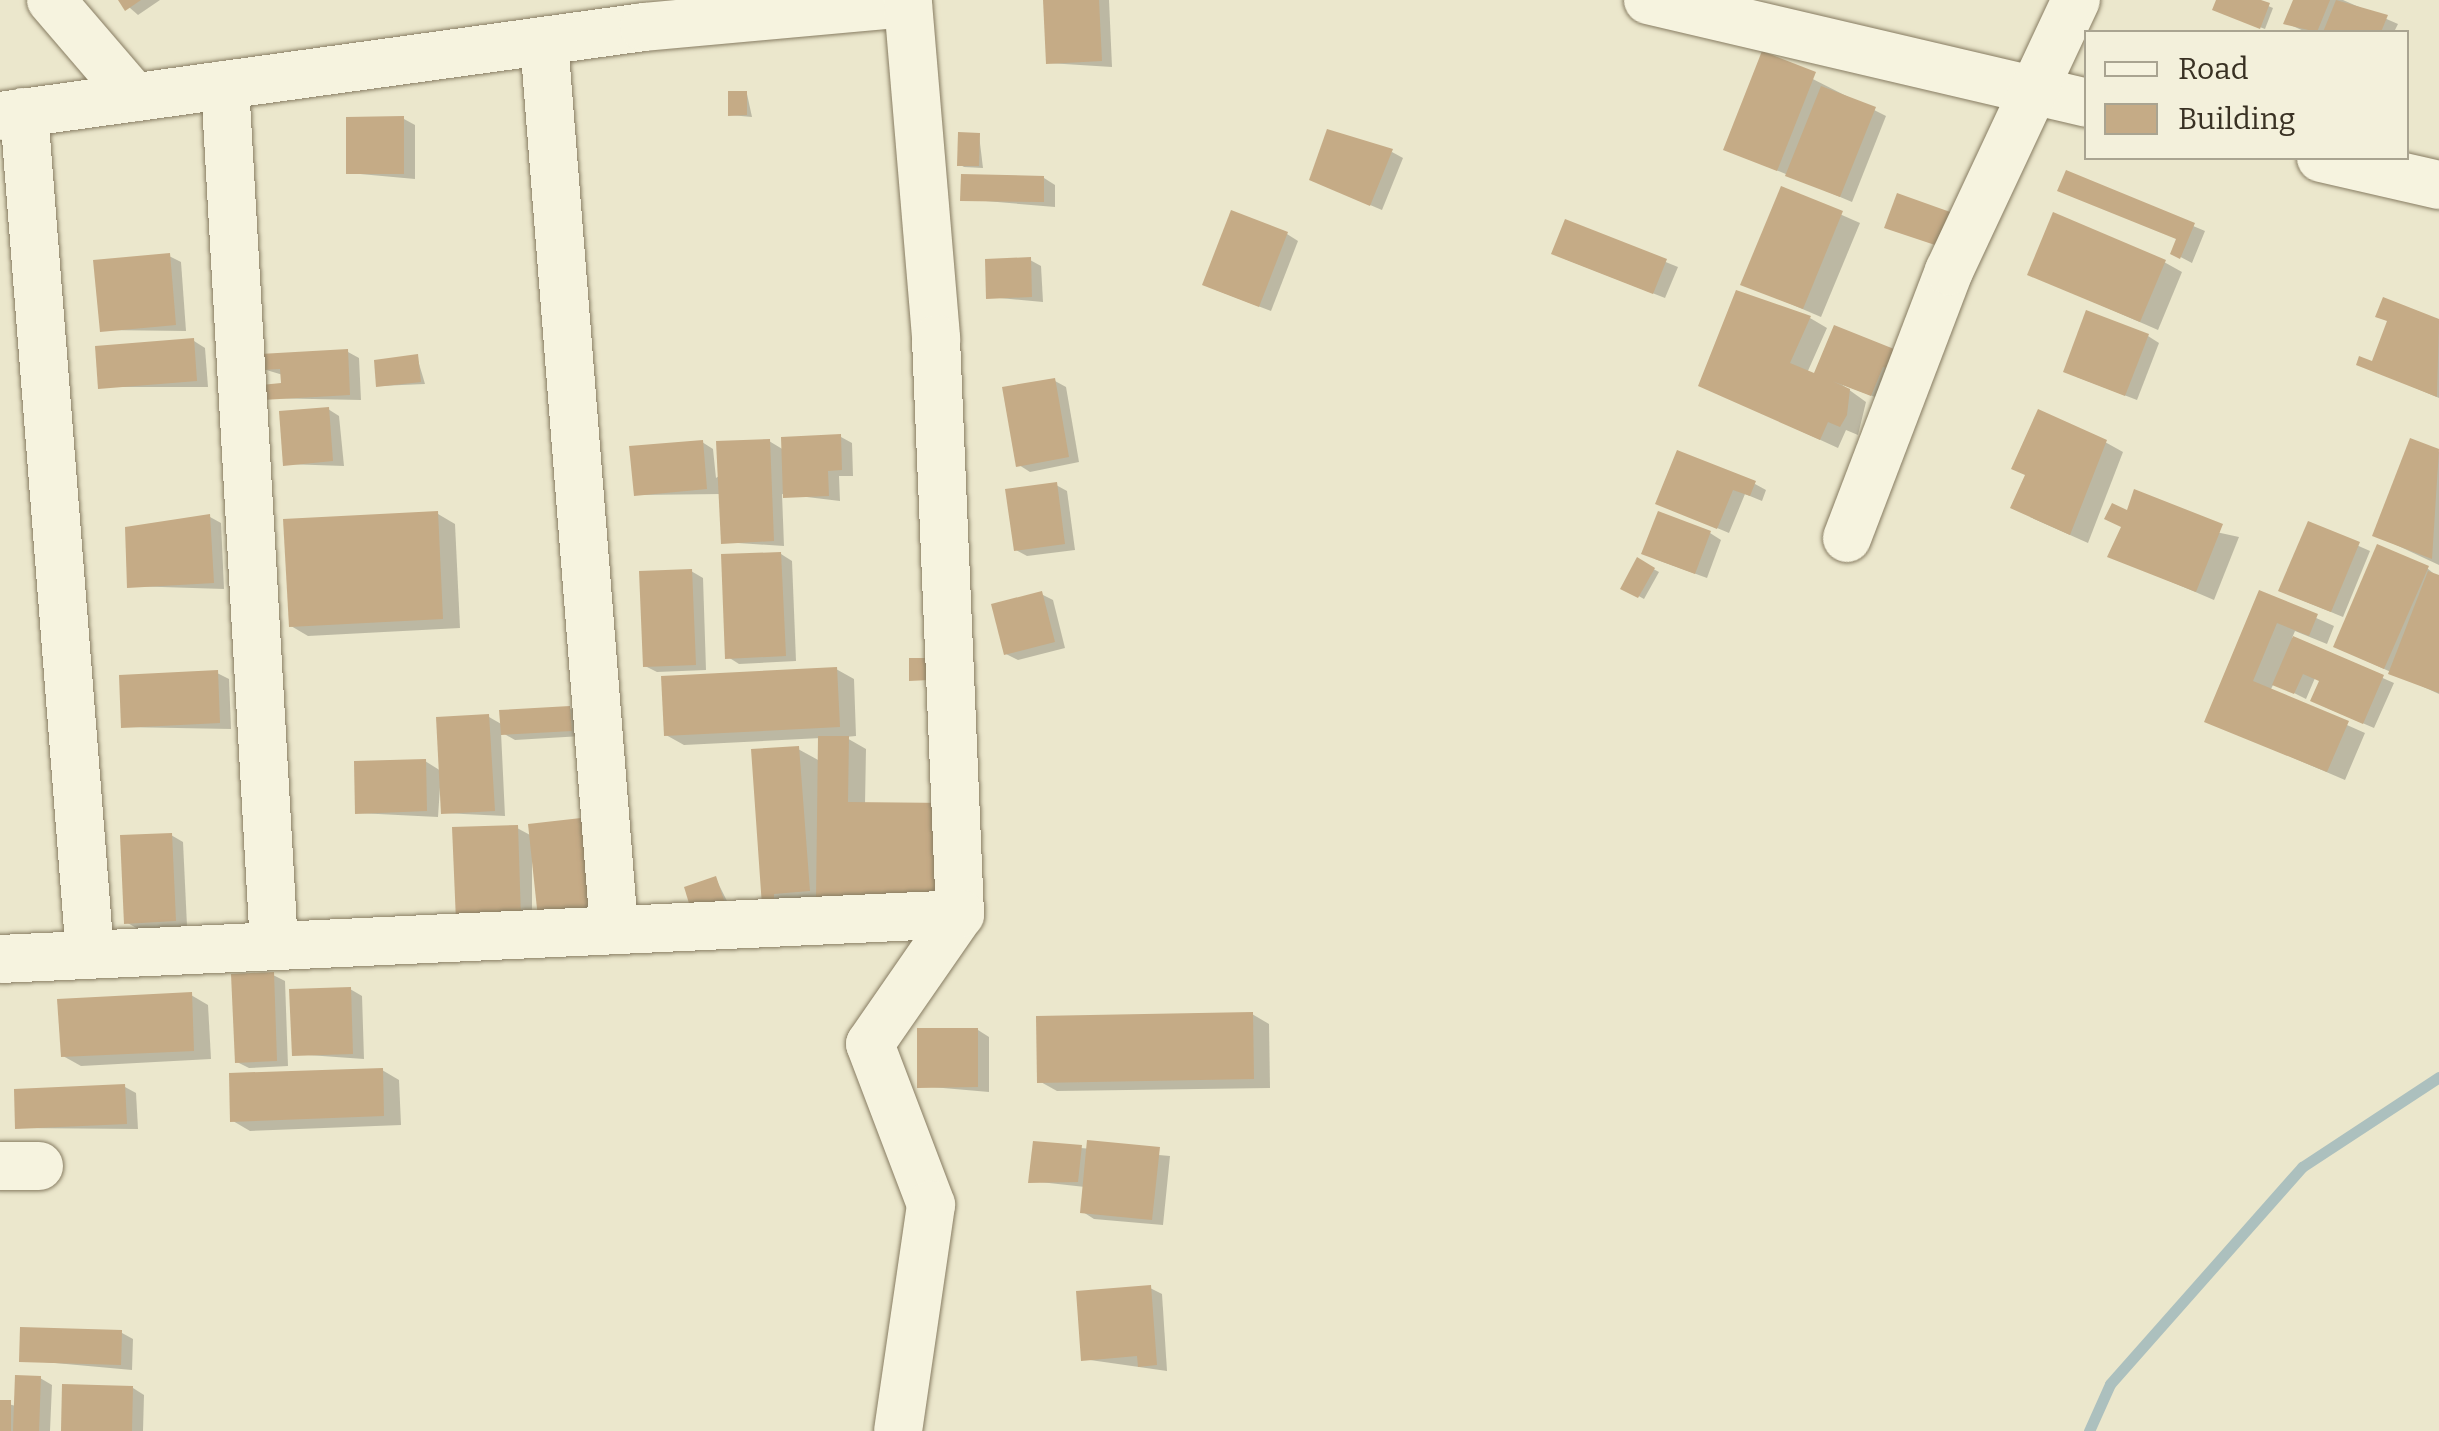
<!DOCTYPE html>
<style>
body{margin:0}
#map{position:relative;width:2439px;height:1431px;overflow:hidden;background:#ebe7cc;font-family:Bitter,serif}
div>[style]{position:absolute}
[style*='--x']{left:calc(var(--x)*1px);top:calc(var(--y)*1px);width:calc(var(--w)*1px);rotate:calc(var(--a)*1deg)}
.shadow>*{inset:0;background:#0003}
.stream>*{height:11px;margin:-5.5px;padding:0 5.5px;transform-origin:5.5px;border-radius:5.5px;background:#acc0be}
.building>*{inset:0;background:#c5ab86}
.roads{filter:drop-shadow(0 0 2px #877c62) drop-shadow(0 0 2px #877c62)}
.minor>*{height:48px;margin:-24px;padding:0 24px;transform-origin:24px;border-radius:24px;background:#f6f3df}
span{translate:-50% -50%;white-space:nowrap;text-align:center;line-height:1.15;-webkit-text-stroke:10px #f3f0db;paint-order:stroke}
.legend{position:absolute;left:2084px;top:30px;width:325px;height:130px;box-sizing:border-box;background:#f3f0db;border:2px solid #a9a491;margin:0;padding:12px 18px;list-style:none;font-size:30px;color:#393123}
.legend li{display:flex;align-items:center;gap:20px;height:50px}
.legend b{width:50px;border:2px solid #a9a491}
</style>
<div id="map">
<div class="shadow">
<i style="clip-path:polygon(121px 0,160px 0,138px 15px)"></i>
<i style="clip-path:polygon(1046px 0,1109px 0,1112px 67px,1048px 63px)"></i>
<i style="clip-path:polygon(2219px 0,2254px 0,2273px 8px,2265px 29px,2220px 12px)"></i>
<i style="clip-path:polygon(2295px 0,2343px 0,2398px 24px,2394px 32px,2306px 32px,2286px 23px)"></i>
<i style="clip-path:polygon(1763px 54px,1886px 116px,1852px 202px,1726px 149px)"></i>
<i style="clip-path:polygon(747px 94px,752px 117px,730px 115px)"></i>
<i style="clip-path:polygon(404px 119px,415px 125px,415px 179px,349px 173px)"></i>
<i style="clip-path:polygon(979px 135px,983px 168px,964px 167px,959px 164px)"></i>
<i style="clip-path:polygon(1392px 152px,1403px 158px,1382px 210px,1323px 185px)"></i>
<i style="clip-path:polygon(2067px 173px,2205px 231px,2192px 263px,2173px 253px,2179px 240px)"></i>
<i style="clip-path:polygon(1044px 178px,1055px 185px,1055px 207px,962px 199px)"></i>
<i style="clip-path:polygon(1783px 189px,1860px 223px,1821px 317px,1744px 284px)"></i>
<i style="clip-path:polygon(1567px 222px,1678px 267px,1665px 298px,1565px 259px)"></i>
<i style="clip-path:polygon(1287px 234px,1298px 241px,1271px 311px,1216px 290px)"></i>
<i style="clip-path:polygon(169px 256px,181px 262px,186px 331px,102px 330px)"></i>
<i style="clip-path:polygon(1030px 260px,1041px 266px,1043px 302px,989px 297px)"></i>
<i style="clip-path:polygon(2164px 262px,2182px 272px,2158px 330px,2030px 274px)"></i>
<i style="clip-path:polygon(2384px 300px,2439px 321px,2439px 398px,2359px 364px,2373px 364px,2390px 322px)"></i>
<i style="clip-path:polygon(1810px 318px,1827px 328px,1807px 373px,1815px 377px,1898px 353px,1883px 400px,1841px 384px,1866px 402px,1858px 435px,1846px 430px,1838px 448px,1701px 385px)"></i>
<i style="clip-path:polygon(2148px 336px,2159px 343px,2137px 400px,2077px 377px)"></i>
<i style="clip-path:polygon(194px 341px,205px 348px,208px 387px,100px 387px)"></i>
<i style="clip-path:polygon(348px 352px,359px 358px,361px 400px,265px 398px,283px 386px,283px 375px,263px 369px)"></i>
<i style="clip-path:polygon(417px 357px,425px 384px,379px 386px)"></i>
<i style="clip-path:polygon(1055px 381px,1066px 387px,1079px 462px,1030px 472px,1019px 465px)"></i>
<i style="clip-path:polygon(328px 409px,339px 416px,344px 466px,286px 464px)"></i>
<i style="clip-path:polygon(841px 437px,852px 443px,853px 476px,839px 476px,840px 501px,782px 494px,784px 546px,723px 542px,721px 494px,636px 495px,702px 442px,713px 449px,716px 478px,769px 441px,784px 450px)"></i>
<i style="clip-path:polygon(2411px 441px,2439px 452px,2439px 565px,2375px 535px)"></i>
<i style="clip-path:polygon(2105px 442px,2123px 452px,2088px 543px,2030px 517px)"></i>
<i style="clip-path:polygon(1755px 484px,1766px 490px,1762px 501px,1745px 494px,1729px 533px,1658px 503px)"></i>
<i style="clip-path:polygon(1056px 485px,1067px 491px,1075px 550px,1027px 556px,1016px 550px)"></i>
<i style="clip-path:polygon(2129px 513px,2239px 537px,2214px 600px,2111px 556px)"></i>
<i style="clip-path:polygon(438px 514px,455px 524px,460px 628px,308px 636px,291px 626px)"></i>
<i style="clip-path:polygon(210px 517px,221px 523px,224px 589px,130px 586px)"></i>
<i style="clip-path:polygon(2309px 524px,2370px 551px,2343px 617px,2292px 596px)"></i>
<i style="clip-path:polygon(1710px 533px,1721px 540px,1707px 578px,1655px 559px)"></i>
<i style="clip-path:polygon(781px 554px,792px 561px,796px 661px,739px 664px,728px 657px)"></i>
<i style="clip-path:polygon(1638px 561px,1659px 572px,1644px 599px,1624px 588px)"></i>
<i style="clip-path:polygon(2427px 568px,2439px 578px,2439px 694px,2347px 652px)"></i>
<i style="clip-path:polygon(691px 571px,703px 578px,706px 670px,657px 672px,645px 666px)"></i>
<i style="clip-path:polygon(2260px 593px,2334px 626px,2327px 644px,2295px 631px,2292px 638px,2394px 683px,2374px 728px,2325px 707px,2322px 681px,2315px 678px,2306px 699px,2274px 683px,2270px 691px,2365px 733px,2345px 780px,2207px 721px)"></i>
<i style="clip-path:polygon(1041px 594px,1053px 600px,1065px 648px,1018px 660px,1006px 654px)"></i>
<i style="clip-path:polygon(836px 669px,854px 679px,856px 736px,845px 737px,866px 749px,865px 805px,965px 910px,765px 905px,798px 749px,820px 761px,821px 738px,684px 745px,666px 735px)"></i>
<i style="clip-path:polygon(217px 673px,229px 679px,231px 729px,123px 727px)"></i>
<i style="clip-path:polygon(569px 708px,581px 715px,582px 736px,515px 740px,501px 732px,505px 816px,443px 813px,441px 772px,438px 817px,358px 813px,425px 761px,441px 771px,489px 717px,503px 725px)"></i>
<i style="clip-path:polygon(517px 828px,532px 836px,532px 923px,470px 926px)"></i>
<i style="clip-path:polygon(171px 835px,183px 842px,187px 926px,138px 929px,126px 922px)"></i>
<i style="clip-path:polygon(716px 879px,729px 905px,694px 912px)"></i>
<i style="clip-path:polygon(273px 975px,285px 981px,288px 1066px,249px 1068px,237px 1062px)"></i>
<i style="clip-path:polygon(350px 989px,362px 996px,364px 1059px,294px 1054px)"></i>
<i style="clip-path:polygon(191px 995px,208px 1005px,211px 1059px,81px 1066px,63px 1056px)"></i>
<i style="clip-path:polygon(1252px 1014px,1269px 1024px,1270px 1088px,1057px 1091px,1039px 1081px)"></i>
<i style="clip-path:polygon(978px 1030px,989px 1037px,989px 1092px,920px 1086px)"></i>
<i style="clip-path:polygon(382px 1070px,399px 1080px,401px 1125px,250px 1131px,233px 1121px)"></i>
<i style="clip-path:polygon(125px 1087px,136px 1093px,138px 1129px,18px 1128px)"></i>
<i style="clip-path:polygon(1081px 1148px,1170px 1156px,1163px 1225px,1094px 1219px,1083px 1212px,1085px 1187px,1031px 1181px)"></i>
<i style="clip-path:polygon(1150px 1288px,1162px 1294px,1167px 1371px,1083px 1359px)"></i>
<i style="clip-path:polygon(122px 1333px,133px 1339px,132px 1370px,22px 1360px)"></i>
<i style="clip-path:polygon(40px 1378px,52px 1385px,50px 1431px,0 1431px,0 1402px,16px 1406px)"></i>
<i style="clip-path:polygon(133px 1388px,144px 1395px,143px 1431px,64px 1431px)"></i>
</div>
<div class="stream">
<i style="--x:2089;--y:1431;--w:51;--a:-65.9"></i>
<i style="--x:2110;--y:1384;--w:290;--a:-48.5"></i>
<i style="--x:2302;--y:1167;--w:164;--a:-33.3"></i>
</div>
<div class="building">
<i style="clip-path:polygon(118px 0,141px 0,125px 11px)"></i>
<i style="clip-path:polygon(1043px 0,1099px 0,1102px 61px,1046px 64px)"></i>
<i style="clip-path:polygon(2216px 0,2261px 0,2270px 3px,2260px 29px,2212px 10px)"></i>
<i style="clip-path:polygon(2293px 0,2330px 0,2317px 32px,2283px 24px)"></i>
<i style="clip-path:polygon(2336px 0,2388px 15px,2381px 32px,2323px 32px)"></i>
<i style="clip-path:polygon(1762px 51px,1816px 72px,1777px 171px,1723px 150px)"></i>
<i style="clip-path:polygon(1821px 86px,1876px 107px,1840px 197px,1785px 176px)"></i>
<i style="clip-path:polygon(728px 91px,747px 91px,747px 115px,728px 116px)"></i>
<i style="clip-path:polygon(404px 116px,404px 174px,346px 174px,346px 117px)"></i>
<i style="clip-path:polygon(1327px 129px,1393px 149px,1370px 206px,1309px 180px)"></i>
<i style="clip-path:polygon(958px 132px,980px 133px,979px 166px,957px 166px)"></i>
<i style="clip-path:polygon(2066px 170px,2195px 223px,2180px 259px,2170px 254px,2176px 239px,2057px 191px)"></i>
<i style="clip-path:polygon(961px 174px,1044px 176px,1044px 202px,960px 201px)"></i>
<i style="clip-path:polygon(1781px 186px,1843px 211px,1803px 309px,1740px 285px)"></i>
<i style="clip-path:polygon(1897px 193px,1953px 213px,1941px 247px,1884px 228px)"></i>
<i style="clip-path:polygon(1231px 210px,1288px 232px,1259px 307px,1202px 285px)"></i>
<i style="clip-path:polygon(2053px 212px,2166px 260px,2140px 322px,2027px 275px)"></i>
<i style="clip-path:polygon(1565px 219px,1667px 259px,1653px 294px,1551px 254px)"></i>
<i style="clip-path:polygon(170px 253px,176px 325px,100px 332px,93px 260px)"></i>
<i style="clip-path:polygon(1031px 257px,1032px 297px,986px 299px,985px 259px)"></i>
<i style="clip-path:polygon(1736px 290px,1811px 316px,1790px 363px,1814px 373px,1834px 325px,1899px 351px,1892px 370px,1883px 367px,1871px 396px,1832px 381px,1850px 389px,1847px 415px,1840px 427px,1828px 422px,1820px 440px,1698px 386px)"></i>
<i style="clip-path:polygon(2383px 297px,2439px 319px,2437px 397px,2356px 365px,2359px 356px,2372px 361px,2387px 321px,2375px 317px)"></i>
<i style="clip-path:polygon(2086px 310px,2149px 334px,2125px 396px,2063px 372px)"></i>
<i style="clip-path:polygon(194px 338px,197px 381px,98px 389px,95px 346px)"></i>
<i style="clip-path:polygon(348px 349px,350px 395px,262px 400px,261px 385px,281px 383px,280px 369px,261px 370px,260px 354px)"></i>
<i style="clip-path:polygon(418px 354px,421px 382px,376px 387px,374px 360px)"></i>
<i style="clip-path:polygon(1055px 378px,1069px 457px,1016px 467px,1002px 387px)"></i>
<i style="clip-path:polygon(329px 407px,333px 461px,283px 466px,279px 411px)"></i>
<i style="clip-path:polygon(2038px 409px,2107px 440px,2070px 535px,2010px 508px,2025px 475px,2011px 469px)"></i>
<i style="clip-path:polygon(841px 434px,842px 470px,828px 471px,829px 496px,783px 498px,781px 437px)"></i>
<i style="clip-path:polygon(2410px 438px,2439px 449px,2432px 559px,2372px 536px)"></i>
<i style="clip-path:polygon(770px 439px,774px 541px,721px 544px,716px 441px)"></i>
<i style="clip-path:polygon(703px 440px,707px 489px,634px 496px,629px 446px)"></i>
<i style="clip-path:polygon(1677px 450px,1756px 481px,1750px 496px,1733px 490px,1717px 529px,1655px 504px)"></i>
<i style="clip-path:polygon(1057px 482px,1065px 544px,1014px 551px,1005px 489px)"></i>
<i style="clip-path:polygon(2134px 489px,2223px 524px,2196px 592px,2107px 557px,2121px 527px,2104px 519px,2112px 503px,2127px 510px)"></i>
<i style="clip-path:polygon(438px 511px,443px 619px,289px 627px,283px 519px)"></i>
<i style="clip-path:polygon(1658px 511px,1711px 531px,1695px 574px,1641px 554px)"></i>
<i style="clip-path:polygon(210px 514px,214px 583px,127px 588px,125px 527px)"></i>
<i style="clip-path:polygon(2308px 521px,2360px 542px,2331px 612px,2278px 591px)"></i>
<i style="clip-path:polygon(2377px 544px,2429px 566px,2384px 669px,2333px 647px)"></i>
<i style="clip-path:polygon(781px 552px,786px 656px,725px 659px,721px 554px)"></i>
<i style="clip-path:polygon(1637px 557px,1655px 568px,1638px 598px,1620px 589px)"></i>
<i style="clip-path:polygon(692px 569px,696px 665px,643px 667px,639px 571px)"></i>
<i style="clip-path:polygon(2428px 571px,2439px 575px,2439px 693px,2388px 674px)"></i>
<i style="clip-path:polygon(2259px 590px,2318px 614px,2309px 636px,2277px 623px,2253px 681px,2349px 721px,2327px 772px,2204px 722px)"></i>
<i style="clip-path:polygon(1042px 591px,1055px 642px,1004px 655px,991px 604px)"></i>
<i style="clip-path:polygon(2293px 636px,2384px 675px,2363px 724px,2310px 701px,2319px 681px,2303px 674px,2294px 694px,2272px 685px)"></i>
<i style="clip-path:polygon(909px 658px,930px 658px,929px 680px,909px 681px)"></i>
<i style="clip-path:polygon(837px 667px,840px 727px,664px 736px,661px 676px)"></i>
<i style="clip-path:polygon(218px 670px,220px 723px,121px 728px,119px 675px)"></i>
<i style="clip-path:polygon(570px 706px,572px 731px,501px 735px,499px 710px)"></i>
<i style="clip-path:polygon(489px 714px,495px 811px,441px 814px,436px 717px)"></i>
<i style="clip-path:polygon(818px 736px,849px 736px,848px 802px,950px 803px,948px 902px,816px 900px)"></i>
<i style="clip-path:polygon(799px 746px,810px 891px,774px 894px,774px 906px,762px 906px,751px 749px)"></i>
<i style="clip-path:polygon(426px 759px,427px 811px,355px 814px,354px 761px)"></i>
<i style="clip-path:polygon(590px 817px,600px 912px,538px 918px,528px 824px)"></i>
<i style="clip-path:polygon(518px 825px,521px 918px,456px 921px,452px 827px)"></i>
<i style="clip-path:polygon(172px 833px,176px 921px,124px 924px,120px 835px)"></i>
<i style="clip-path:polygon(716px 876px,725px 903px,692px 913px,684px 887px)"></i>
<i style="clip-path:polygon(274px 972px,277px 1061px,235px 1063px,231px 974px)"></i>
<i style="clip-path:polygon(351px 987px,353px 1054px,292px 1056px,289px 989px)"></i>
<i style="clip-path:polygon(192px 992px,194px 1051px,61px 1057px,57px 999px)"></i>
<i style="clip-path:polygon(1253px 1012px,1254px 1079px,1037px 1083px,1036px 1016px)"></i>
<i style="clip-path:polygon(917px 1028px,978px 1028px,978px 1087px,917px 1088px)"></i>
<i style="clip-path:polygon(383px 1068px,384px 1116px,230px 1122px,229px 1073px)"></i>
<i style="clip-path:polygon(125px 1084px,127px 1124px,15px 1129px,14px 1089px)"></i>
<i style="clip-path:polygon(1087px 1140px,1160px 1147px,1152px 1220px,1080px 1213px)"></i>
<i style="clip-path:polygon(1033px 1141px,1082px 1145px,1078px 1182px,1028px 1183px)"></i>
<i style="clip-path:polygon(1151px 1285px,1157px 1365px,1138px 1367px,1137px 1356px,1081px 1361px,1076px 1291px)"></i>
<i style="clip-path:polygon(20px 1327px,122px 1330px,121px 1365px,19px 1362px)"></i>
<i style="clip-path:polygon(15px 1375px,41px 1376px,39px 1431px,13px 1431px)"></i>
<i style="clip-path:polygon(62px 1384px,133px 1386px,132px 1431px,61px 1431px)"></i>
<i style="clip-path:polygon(0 1400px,11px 1400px,11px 1431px,0 1431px)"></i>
</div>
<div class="roads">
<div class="minor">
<i style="--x:51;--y:0;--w:128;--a:49.4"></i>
<i style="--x:1648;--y:0;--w:450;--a:13.2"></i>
<i style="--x:544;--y:41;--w:891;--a:85.49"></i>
<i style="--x:225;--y:85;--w:860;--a:86.74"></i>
<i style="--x:24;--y:112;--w:845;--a:85.52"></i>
<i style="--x:0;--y:116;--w:650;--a:-7.87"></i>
<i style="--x:644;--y:27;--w:265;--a:-5.2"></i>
<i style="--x:908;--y:3;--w:337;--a:85.2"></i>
<i style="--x:936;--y:339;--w:576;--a:87.61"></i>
<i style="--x:960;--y:914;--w:158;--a:124.7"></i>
<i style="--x:870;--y:1044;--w:172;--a:69.2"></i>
<i style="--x:931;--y:1205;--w:228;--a:98.3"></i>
<i style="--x:2321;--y:158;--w:121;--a:12.9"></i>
<i style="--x:1847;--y:538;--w:286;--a:-69.1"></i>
<i style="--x:1949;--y:271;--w:299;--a:-64.9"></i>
<i style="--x:0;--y:959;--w:961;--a:-2.68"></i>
<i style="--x:0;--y:1166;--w:39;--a:0"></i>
</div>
</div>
<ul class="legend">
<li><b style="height:12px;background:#f6f3df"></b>Road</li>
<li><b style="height:28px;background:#c5ab86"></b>Building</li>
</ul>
</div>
